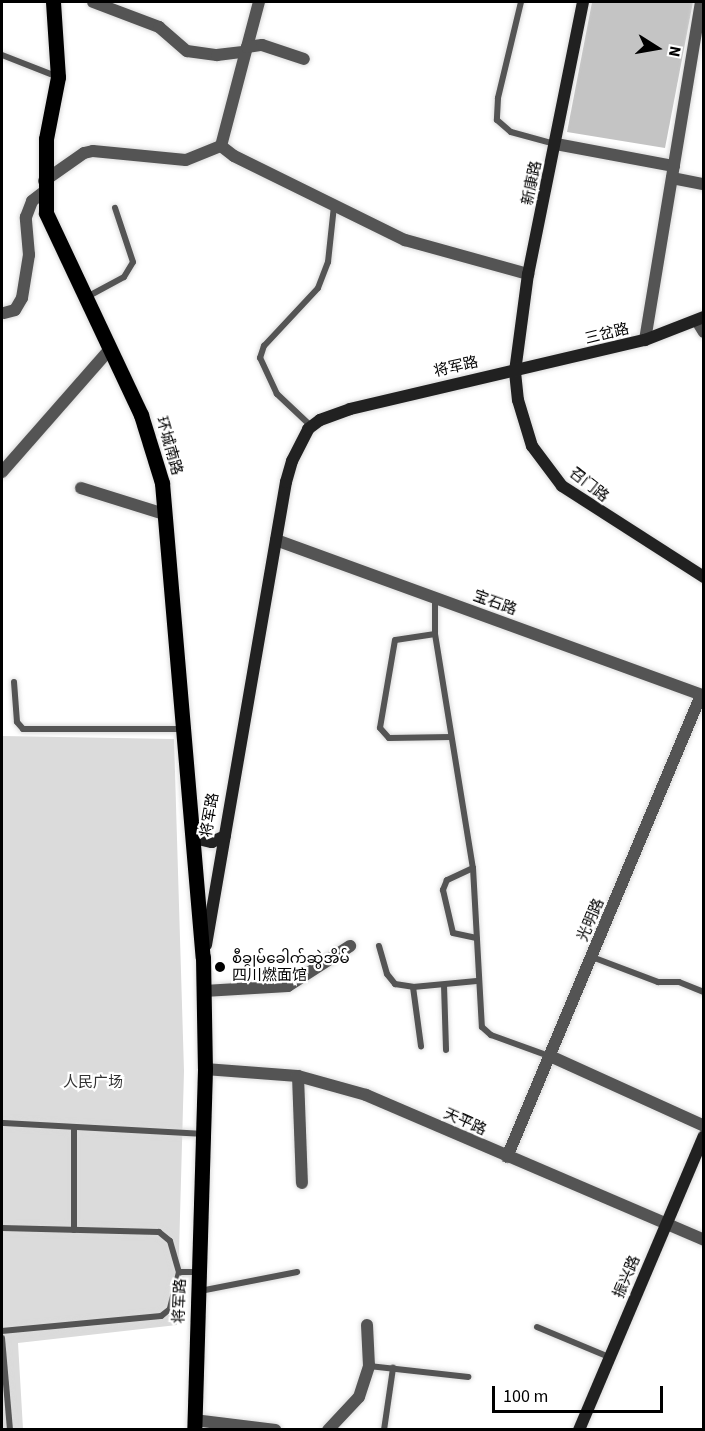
<!DOCTYPE html>
<meta charset="utf-8">
<style>
body{margin:0}
#map{position:relative;width:705px;height:1431px;overflow:hidden;background:#fff;font-family:"Source Sans 3","Noto Sans SC","Noto Sans Myanmar",sans-serif}
div>[style]{position:absolute}
[style*='--x']{left:calc(var(--x)*1px);top:calc(var(--y)*1px);width:calc(var(--w)*1px);rotate:calc(var(--a)*1deg)}
.green>*{inset:0;background:#dbdbdb}
.building>*{inset:0;background:#c4c4c4}
.roads{filter:drop-shadow(0 0 2px #dbdbdb) drop-shadow(0 0 2px #dbdbdb)}
.service>*{height:6px;margin:-3px;padding:0 3px;transform-origin:3px;border-radius:3px;background:#545454}
.minor>*{height:12px;margin:-6px;padding:0 6px;transform-origin:6px;border-radius:6px;background:#545454}
.secondary>*{height:12px;margin:-6px;padding:0 6px;transform-origin:6px;border-radius:6px;background:#212121}
.primary>*{height:15px;margin:-7.5px;padding:0 7.5px;transform-origin:7.5px;border-radius:7.5px;background:#000}
.dots>*{width:16px;height:16px;translate:-50% -50%;box-sizing:border-box;border:3px solid #fff;border-radius:50%}
span{translate:-50% -50%;white-space:nowrap;text-align:center;line-height:1.15;-webkit-text-stroke:4.5px #fff;paint-order:stroke}
.street-label{font-size:15px;color:#000}
.poi-label{font-size:15px;color:#000}
.left{translate:0 -50%;text-align:left}
.park-label{font-size:15px;color:#323232}
.frame{position:absolute;inset:0;border:3px solid #000;pointer-events:none}
.north{position:absolute;left:627px;top:18px;width:60px;height:60px;-webkit-text-stroke:4px #fff;paint-order:stroke;rotate:101deg;font-size:16px;font-weight:700;line-height:24px;text-align:center;color:#000}
.north::after{content:'';display:block;margin:auto;width:21px;height:27px;background:#000;clip-path:polygon(50% 0,100% 100%,50% 72%,0 100%)}
.scale{position:absolute;left:492px;top:1386px;width:171px;height:27px;box-sizing:border-box;border:3px solid #000;border-top:0;padding-left:8px;font-size:18px;line-height:21px;white-space:nowrap;color:#000;-webkit-text-stroke:4px #fff;paint-order:stroke}
</style>
<div id="map">
<div class="green">
<i style="clip-path:polygon(2px 736px,174px 739px,184px 1071px,177px 1325px,18px 1343px,23px 1429px,2px 1430px)"></i>
</div>
<div class="building">
<i style="clip-path:polygon(592px 2px,693px 2px,665px 148px,567px 132px)"></i>
</div>
<div class="roads">
<div class="service">
<i style="--x:521;--y:2;--w:99;--a:103.5"></i>
<i style="--x:498;--y:98;--w:22;--a:93"></i>
<i style="--x:497;--y:120;--w:18;--a:41"></i>
<i style="--x:511;--y:132;--w:46;--a:15.3"></i>
<i style="--x:2;--y:55;--w:60;--a:21.4"></i>
<i style="--x:85;--y:298;--w:44;--a:-28.3"></i>
<i style="--x:124;--y:277;--w:17;--a:-59"></i>
<i style="--x:133;--y:262;--w:57;--a:-108.4"></i>
<i style="--x:311;--y:426;--w:47;--a:-136.7"></i>
<i style="--x:277;--y:394;--w:40;--a:-115"></i>
<i style="--x:260;--y:358;--w:13;--a:-72"></i>
<i style="--x:264;--y:346;--w:79;--a:-47"></i>
<i style="--x:318;--y:288;--w:28;--a:-69"></i>
<i style="--x:328;--y:262;--w:56;--a:-83.9"></i>
<i style="--x:435;--y:598;--w:36;--a:90"></i>
<i style="--x:435;--y:634;--w:237;--a:80.8"></i>
<i style="--x:473;--y:868;--w:159;--a:86.8"></i>
<i style="--x:482;--y:1027;--w:12;--a:42"></i>
<i style="--x:491;--y:1035;--w:62;--a:19.9"></i>
<i style="--x:435;--y:634;--w:40;--a:171.5"></i>
<i style="--x:395;--y:640;--w:89;--a:99.7"></i>
<i style="--x:380;--y:728;--w:13;--a:48"></i>
<i style="--x:389;--y:738;--w:62;--a:-0.9"></i>
<i style="--x:14;--y:682;--w:40;--a:85.7"></i>
<i style="--x:17;--y:722;--w:9;--a:49"></i>
<i style="--x:23;--y:729;--w:159;--a:0"></i>
<i style="--x:473;--y:868;--w:29;--a:155"></i>
<i style="--x:447;--y:880;--w:11;--a:112"></i>
<i style="--x:443;--y:890;--w:44;--a:76.9"></i>
<i style="--x:453;--y:933;--w:24;--a:12"></i>
<i style="--x:379;--y:946;--w:29;--a:74"></i>
<i style="--x:387;--y:974;--w:13;--a:51"></i>
<i style="--x:395;--y:984;--w:18;--a:9"></i>
<i style="--x:413;--y:987;--w:64;--a:-5.4"></i>
<i style="--x:592;--y:957;--w:71;--a:20.7"></i>
<i style="--x:658;--y:982;--w:21;--a:0"></i>
<i style="--x:679;--y:982;--w:27;--a:22"></i>
<i style="--x:444;--y:985;--w:65;--a:88.2"></i>
<i style="--x:413;--y:987;--w:60;--a:82.3"></i>
<i style="--x:2;--y:1123;--w:200;--a:3.1"></i>
<i style="--x:74;--y:1130;--w:100;--a:90"></i>
<i style="--x:2;--y:1228;--w:157;--a:1.5"></i>
<i style="--x:159;--y:1232;--w:14;--a:39"></i>
<i style="--x:170;--y:1241;--w:32;--a:74"></i>
<i style="--x:179;--y:1272;--w:38;--a:104"></i>
<i style="--x:170;--y:1309;--w:11;--a:142"></i>
<i style="--x:161;--y:1316;--w:160;--a:174.6"></i>
<i style="--x:179;--y:1272;--w:19;--a:0"></i>
<i style="--x:200;--y:1291;--w:99;--a:-11.1"></i>
<i style="--x:537;--y:1327;--w:78;--a:22.6"></i>
<i style="--x:2;--y:1338;--w:92;--a:85"></i>
<i style="--x:369;--y:1366;--w:100;--a:6.3"></i>
<i style="--x:384;--y:1430;--w:63;--a:-81.7"></i>
</div>
<div class="minor">
<i style="--x:93;--y:2;--w:71;--a:20.7"></i>
<i style="--x:159;--y:27;--w:37;--a:41"></i>
<i style="--x:187;--y:51;--w:30;--a:8"></i>
<i style="--x:217;--y:55;--w:26;--a:-7"></i>
<i style="--x:247;--y:47;--w:47;--a:-75.1"></i>
<i style="--x:556;--y:144;--w:120;--a:10.6"></i>
<i style="--x:221;--y:146;--w:16;--a:38"></i>
<i style="--x:234;--y:156;--w:191;--a:26.2"></i>
<i style="--x:405;--y:240;--w:128;--a:15.5"></i>
<i style="--x:221;--y:146;--w:102;--a:-75.3"></i>
<i style="--x:247;--y:47;--w:15;--a:-8"></i>
<i style="--x:262;--y:45;--w:44;--a:18.4"></i>
<i style="--x:672;--y:178;--w:33;--a:11"></i>
<i style="--x:44;--y:181;--w:49;--a:-35"></i>
<i style="--x:84;--y:153;--w:9;--a:-13"></i>
<i style="--x:93;--y:151;--w:93;--a:5.5"></i>
<i style="--x:186;--y:160;--w:38;--a:-22"></i>
<i style="--x:4;--y:313;--w:11;--a:-15"></i>
<i style="--x:15;--y:310;--w:14;--a:-60"></i>
<i style="--x:22;--y:298;--w:44;--a:-80.8"></i>
<i style="--x:29;--y:255;--w:38;--a:-95"></i>
<i style="--x:26;--y:217;--w:17;--a:-69"></i>
<i style="--x:32;--y:201;--w:16;--a:-38"></i>
<i style="--x:697;--y:321;--w:13;--a:58"></i>
<i style="--x:645;--y:340;--w:343;--a:-80.6"></i>
<i style="--x:2;--y:472;--w:164;--a:-48.7"></i>
<i style="--x:81;--y:488;--w:87;--a:17.4"></i>
<i style="--x:276;--y:540;--w:456;--a:20"></i>
<i style="--x:204;--y:991;--w:84;--a:-3.4"></i>
<i style="--x:288;--y:986;--w:74;--a:-32.8"></i>
<i style="--x:550;--y:1056;--w:169;--a:24.4"></i>
<i style="--x:205;--y:1069;--w:93;--a:4.3"></i>
<i style="--x:298;--y:1076;--w:71;--a:15.6"></i>
<i style="--x:366;--y:1095;--w:368;--a:23.2"></i>
<i style="--x:298;--y:1076;--w:107;--a:87.9"></i>
<i style="--x:507;--y:1157;--w:501;--a:-67.22"></i>
<i style="--x:194;--y:1420;--w:82;--a:7"></i>
<i style="--x:328;--y:1430;--w:45;--a:-46.8"></i>
<i style="--x:359;--y:1397;--w:33;--a:-72"></i>
<i style="--x:369;--y:1366;--w:41;--a:-92.8"></i>
</div>
<div class="secondary">
<i style="--x:583;--y:2;--w:278;--a:101.4"></i>
<i style="--x:528;--y:274;--w:99;--a:97.6"></i>
<i style="--x:515;--y:372;--w:28;--a:84"></i>
<i style="--x:518;--y:400;--w:48;--a:73.1"></i>
<i style="--x:532;--y:446;--w:50;--a:53.1"></i>
<i style="--x:562;--y:486;--w:169;--a:32.7"></i>
<i style="--x:194;--y:838;--w:18;--a:13"></i>
<i style="--x:212;--y:842;--w:14;--a:-25"></i>
<i style="--x:206;--y:945;--w:470;--a:-80.2"></i>
<i style="--x:286;--y:482;--w:22;--a:-74"></i>
<i style="--x:292;--y:461;--w:36;--a:-63"></i>
<i style="--x:308;--y:429;--w:15;--a:-37"></i>
<i style="--x:320;--y:420;--w:32;--a:-20"></i>
<i style="--x:350;--y:409;--w:303;--a:-13.2"></i>
<i style="--x:645;--y:340;--w:63;--a:-21.3"></i>
<i style="--x:579;--y:1430;--w:319;--a:-67"></i>
</div>
<div class="primary">
<i style="--x:53;--y:2;--w:75;--a:86.2"></i>
<i style="--x:58;--y:77;--w:63;--a:101"></i>
<i style="--x:46;--y:139;--w:74;--a:90"></i>
<i style="--x:46;--y:213;--w:223;--a:64.8"></i>
<i style="--x:141;--y:415;--w:71;--a:72.8"></i>
<i style="--x:162;--y:483;--w:476;--a:85.1"></i>
<i style="--x:203;--y:957;--w:112;--a:89"></i>
<i style="--x:205;--y:1069;--w:361;--a:91.7"></i>
</div>
</div>
<div class="dots">
<i style="left:220px;top:967px;background:#000"></i>
</div>
<div class="street-label">
<span style="left:532px;top:183px;rotate:-78deg">新康路</span>
<span style="left:607px;top:334px;rotate:-14deg">三岔路</span>
<span style="left:456px;top:367px;rotate:-13deg">将军路</span>
<span style="left:169px;top:446px;rotate:74deg">环城南路</span>
<span style="left:589px;top:485px;rotate:38deg">召门路</span>
<span style="left:495px;top:603px;rotate:20deg">宝石路</span>
<span style="left:210px;top:815px;rotate:-80deg">将军路</span>
<span style="left:591px;top:920px;rotate:-67deg">光明路</span>
<span style="left:465px;top:1122px;rotate:24deg">天平路</span>
<span style="left:627px;top:1277px;rotate:-67deg">振兴路</span>
<span style="left:180px;top:1301px;rotate:-88deg">将军路</span>
</div>
<div class="poi-label">
<span class="left" style="left:232px;top:967px">စီချွမ်ခေါက်ဆွဲအိမ်<br>四川燃面馆</span>
</div>
<div class="park-label">
<span style="left:93px;top:1083px">人民广场</span>
</div>
<div class="frame"></div>
<div class="north">N</div>
<div class="scale">100 m</div>
</div>
